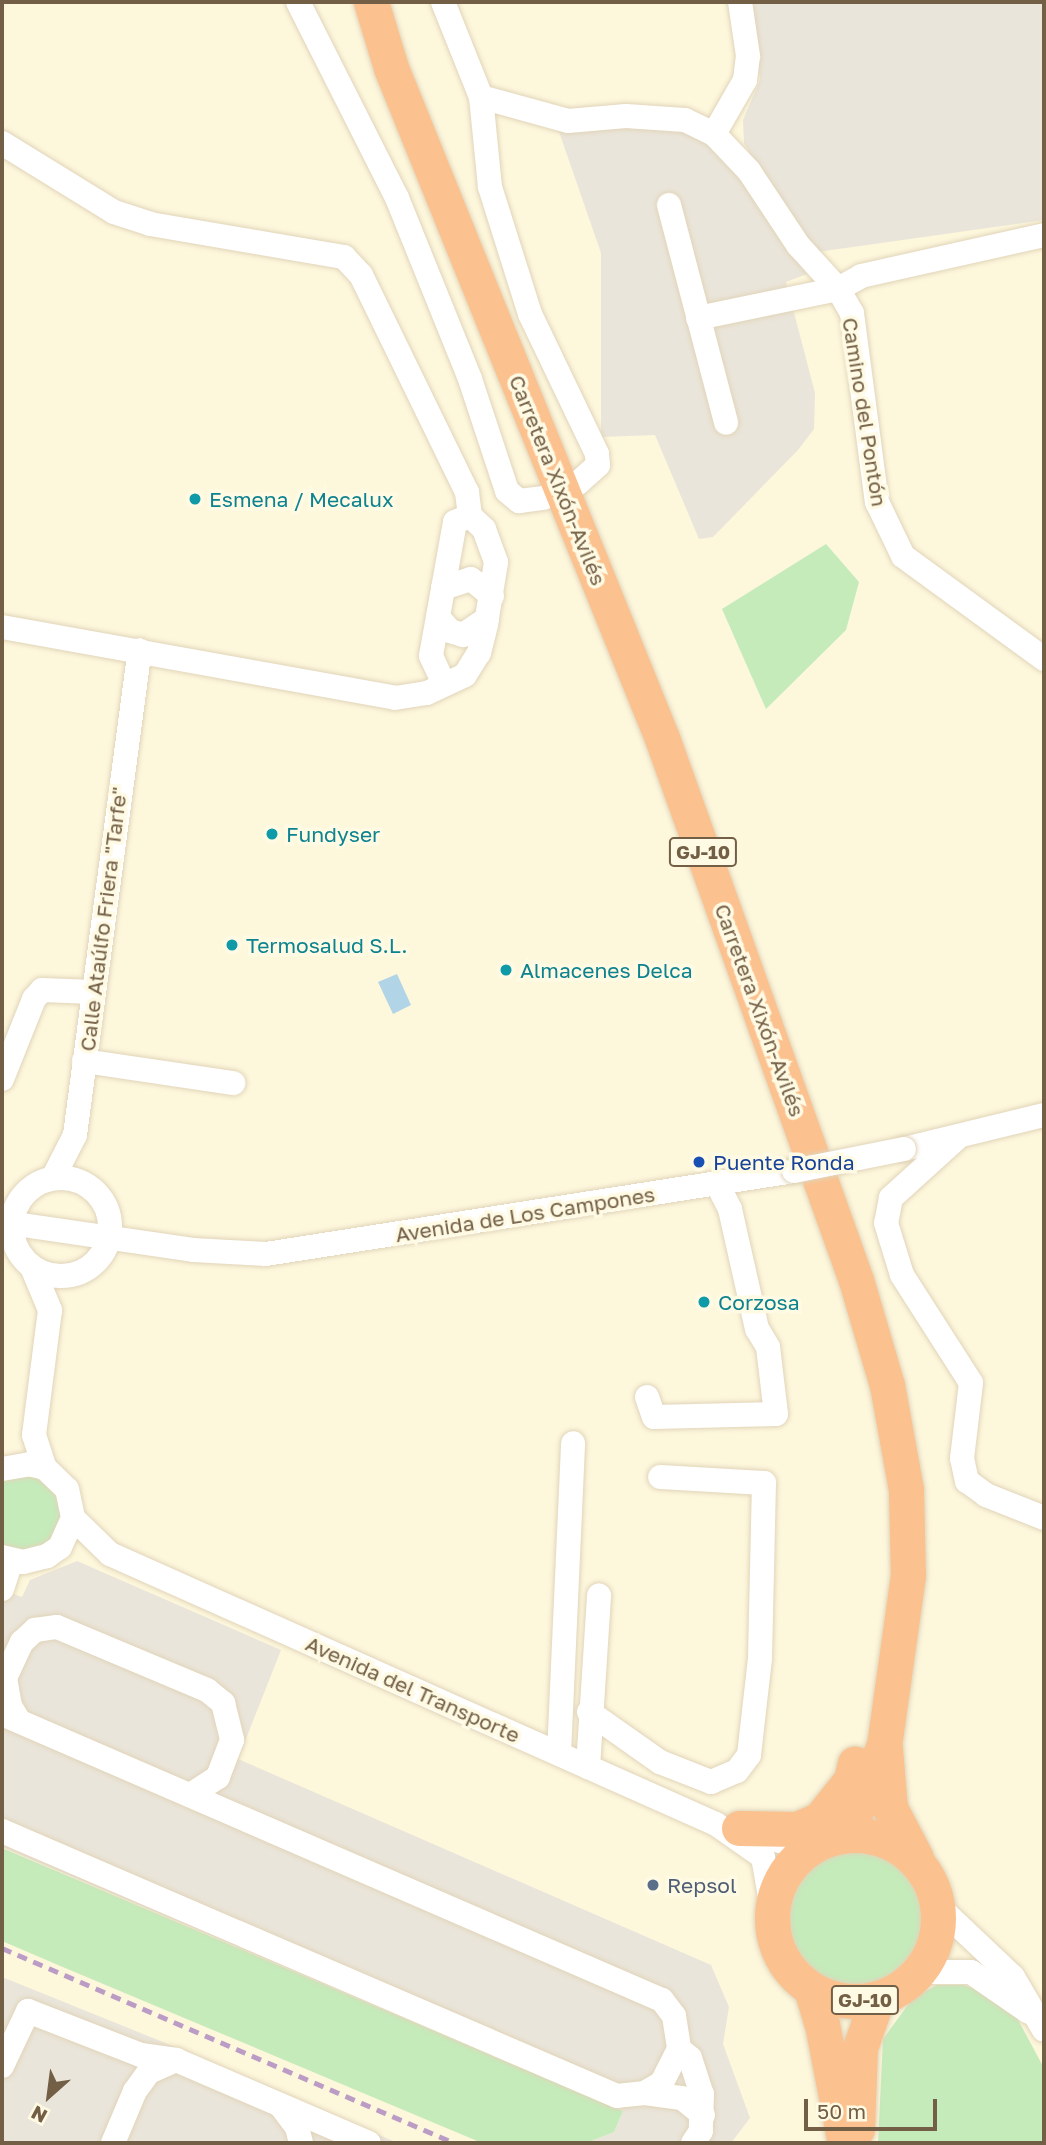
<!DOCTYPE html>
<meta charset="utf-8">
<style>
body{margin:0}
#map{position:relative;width:1046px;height:2145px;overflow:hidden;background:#fdf7dc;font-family:"Golos Text",sans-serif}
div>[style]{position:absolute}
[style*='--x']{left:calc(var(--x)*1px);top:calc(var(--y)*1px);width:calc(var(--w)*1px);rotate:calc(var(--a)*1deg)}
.industrial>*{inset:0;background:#eae5da}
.green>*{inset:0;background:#c5ebbb}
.round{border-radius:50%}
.water>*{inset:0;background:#b1d4e7}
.roads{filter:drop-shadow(0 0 2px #e1d4b9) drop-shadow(0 0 2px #e1d4b9)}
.minor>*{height:24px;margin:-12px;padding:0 12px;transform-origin:12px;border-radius:12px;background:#fff}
.minor>.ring{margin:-12px;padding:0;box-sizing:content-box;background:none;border:24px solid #fff;border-radius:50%}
.highway>*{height:35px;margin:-17.5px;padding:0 17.5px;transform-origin:17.5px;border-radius:17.5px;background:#fbc28f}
.highway>.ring{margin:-17.5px;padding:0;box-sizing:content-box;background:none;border:35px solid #fbc28f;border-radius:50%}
.rail>*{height:5px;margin-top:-2.5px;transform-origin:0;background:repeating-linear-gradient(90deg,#bb9cc5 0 10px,transparent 0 17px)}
.bridges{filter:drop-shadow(0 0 2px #e1d4b9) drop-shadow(0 0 2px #e1d4b9)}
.minor-bridge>*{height:24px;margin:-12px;padding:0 12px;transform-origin:12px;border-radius:12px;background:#fff}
.dots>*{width:19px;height:19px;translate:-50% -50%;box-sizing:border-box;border:4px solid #fffae4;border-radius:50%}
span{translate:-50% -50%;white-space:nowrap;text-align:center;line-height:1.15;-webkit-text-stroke:7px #fffae4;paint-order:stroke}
.shield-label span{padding:2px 5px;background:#fffae4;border:2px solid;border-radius:5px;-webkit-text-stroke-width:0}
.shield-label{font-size:19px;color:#735f45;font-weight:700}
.street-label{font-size:21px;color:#735f45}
.culture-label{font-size:21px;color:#0d838f}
.left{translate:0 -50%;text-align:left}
.transit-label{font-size:21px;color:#164399}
.service-label{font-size:21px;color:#4e5e75}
.frame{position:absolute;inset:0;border:4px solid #735f45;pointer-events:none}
.north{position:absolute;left:14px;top:2061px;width:70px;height:70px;-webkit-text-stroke:5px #fffae4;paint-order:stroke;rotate:208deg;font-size:19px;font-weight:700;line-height:28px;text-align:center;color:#735f45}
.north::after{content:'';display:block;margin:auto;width:24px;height:32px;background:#735f45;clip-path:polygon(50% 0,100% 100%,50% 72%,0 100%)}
.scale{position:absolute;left:804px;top:2099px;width:133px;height:32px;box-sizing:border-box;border:4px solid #735f45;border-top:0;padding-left:9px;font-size:21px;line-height:24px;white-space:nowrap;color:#735f45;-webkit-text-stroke:5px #fffae4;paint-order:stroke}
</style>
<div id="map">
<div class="industrial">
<i style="clip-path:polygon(753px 2px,1044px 2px,1044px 220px,817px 252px,744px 144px,743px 120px,760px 80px)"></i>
<i style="clip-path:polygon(683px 125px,707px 140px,740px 177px,807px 274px,786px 282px,815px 393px,814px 429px,798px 450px,713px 537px,699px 539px,655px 435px,601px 437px,601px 253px,557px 126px)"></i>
<i style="clip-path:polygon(77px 1561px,281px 1650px,238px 1759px,711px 1965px,729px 2007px,723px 2044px,750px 2118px,731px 2143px,586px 2143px,614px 2132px,623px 2111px,2px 1847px,2px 1590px,22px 1597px,30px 1580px)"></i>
<i style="clip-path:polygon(2px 1977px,158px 2040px,398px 2143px,2px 2143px)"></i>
</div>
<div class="green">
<i style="clip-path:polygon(826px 544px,859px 582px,846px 630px,766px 709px,722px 609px)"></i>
<i style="clip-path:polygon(34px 1475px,56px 1490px,63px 1514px,55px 1537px,34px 1550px,10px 1549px,2px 1544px,2px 1481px)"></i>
<i class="round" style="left:786px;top:1846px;width:142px;height:142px"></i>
<i style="clip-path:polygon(2px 1848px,623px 2111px,614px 2132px,586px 2143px,482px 2143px,58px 1965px,2px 1941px)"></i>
<i style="clip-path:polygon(937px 1985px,964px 1985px,995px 1997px,1016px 2016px,1044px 2068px,1044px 2143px,878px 2143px,883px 2039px,913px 1998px)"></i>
</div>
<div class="water">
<i style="clip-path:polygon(397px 974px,411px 1005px,393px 1014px,378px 982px)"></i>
</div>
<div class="roads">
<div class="minor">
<i style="--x:298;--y:2;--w:220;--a:63.2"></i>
<i style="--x:397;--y:198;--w:195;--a:68"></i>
<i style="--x:470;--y:379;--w:118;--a:71.7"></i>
<i style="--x:507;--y:491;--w:16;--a:40"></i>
<i style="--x:519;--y:501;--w:25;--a:-7"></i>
<i style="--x:443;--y:2;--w:102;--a:68.2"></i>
<i style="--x:481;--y:97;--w:90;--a:84.3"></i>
<i style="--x:490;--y:187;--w:133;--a:72.5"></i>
<i style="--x:530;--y:314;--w:155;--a:64.4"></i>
<i style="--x:597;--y:454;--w:11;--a:85"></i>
<i style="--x:598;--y:465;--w:28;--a:138"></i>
<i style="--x:481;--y:97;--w:90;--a:15.4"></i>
<i style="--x:568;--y:121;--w:58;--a:-4.9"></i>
<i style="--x:626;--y:116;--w:59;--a:3.9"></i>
<i style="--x:685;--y:120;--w:32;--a:26"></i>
<i style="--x:714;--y:134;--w:51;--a:46.6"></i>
<i style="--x:749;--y:171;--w:89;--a:56.5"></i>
<i style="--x:798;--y:245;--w:59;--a:47.7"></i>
<i style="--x:838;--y:289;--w:28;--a:60"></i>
<i style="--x:852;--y:313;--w:191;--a:82.5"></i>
<i style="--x:877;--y:502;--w:60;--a:64.3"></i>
<i style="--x:903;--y:556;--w:175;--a:36.1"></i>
<i style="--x:714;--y:134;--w:62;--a:-60.1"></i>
<i style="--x:745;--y:80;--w:24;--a:-83"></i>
<i style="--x:748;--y:56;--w:55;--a:-98.4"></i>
<i style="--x:2;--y:143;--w:132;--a:31.6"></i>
<i style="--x:114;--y:212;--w:38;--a:18"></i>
<i style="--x:150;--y:224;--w:197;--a:9.7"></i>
<i style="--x:344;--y:257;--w:25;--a:47"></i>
<i style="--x:361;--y:275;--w:242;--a:64"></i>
<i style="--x:467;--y:492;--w:24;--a:83"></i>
<i style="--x:669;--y:205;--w:225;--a:75.3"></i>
<i style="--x:698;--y:318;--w:143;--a:-11.7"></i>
<i style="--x:838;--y:289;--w:26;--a:-29"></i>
<i style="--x:861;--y:276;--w:188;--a:-12.6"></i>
<i style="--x:443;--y:588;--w:29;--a:-18"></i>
<i style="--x:471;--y:579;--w:27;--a:39"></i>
<i style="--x:438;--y:617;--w:18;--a:49"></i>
<i style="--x:450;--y:631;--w:14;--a:17"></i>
<i style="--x:463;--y:635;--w:29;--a:-34"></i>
<i style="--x:2;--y:627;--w:399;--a:10.2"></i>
<i style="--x:395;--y:698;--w:32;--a:-9"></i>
<i style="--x:427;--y:693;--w:42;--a:-25.3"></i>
<i style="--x:465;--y:675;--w:26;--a:-58"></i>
<i style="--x:479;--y:653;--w:30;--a:-76"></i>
<i style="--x:486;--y:624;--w:63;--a:-80.8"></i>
<i style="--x:496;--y:562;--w:35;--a:-110"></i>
<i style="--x:484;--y:529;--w:19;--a:-137"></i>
<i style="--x:470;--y:516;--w:16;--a:158"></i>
<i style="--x:455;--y:522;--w:136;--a:100.2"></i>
<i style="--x:431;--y:656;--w:29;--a:65"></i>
<i style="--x:84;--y:1061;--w:151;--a:8.4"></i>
<i style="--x:2;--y:1079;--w:86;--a:-68.2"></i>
<i style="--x:34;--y:999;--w:12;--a:-48"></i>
<i style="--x:42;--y:990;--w:51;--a:2.2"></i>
<i style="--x:958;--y:1137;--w:91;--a:137.7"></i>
<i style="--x:891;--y:1198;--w:25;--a:101"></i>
<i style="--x:886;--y:1223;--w:54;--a:72.9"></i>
<i style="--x:902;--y:1275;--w:128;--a:57.4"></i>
<i style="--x:971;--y:1383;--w:76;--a:96.8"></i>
<i style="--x:962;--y:1458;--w:24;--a:78"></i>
<i style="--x:967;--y:1481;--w:24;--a:36"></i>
<i style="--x:986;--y:1495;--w:62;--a:21.6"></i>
<i style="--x:904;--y:1149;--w:144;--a:-13.7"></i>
<i style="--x:53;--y:1178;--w:48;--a:-62.9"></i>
<i style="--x:75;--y:1135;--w:489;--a:-82.4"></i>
<i class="ring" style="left:12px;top:1178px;width:74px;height:74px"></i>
<i style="--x:2;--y:1222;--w:193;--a:8.3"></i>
<i style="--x:193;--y:1250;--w:73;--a:3.1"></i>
<i style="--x:266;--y:1254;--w:534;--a:-8.93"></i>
<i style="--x:32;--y:1267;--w:47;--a:67.3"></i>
<i style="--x:50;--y:1310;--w:126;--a:97.3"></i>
<i style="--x:34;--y:1435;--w:35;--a:72"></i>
<i style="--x:647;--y:1397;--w:21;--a:71"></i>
<i style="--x:654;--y:1417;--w:122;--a:-1.4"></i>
<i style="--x:776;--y:1414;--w:67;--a:-96.8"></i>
<i style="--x:768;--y:1347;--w:21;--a:-121"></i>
<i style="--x:757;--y:1329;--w:123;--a:-102.7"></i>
<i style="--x:730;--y:1209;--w:28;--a:-117"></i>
<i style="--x:2;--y:1469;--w:27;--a:-10"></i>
<i style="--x:29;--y:1464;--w:16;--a:14"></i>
<i style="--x:45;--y:1468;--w:30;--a:44"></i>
<i style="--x:67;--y:1489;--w:30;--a:78"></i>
<i style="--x:73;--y:1518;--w:32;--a:114"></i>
<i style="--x:60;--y:1547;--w:16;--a:145"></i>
<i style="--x:47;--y:1556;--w:25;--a:166"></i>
<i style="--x:23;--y:1562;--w:22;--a:-167"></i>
<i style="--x:73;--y:1518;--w:52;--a:44.2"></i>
<i style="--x:110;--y:1554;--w:663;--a:24.02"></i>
<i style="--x:716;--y:1824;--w:57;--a:35.1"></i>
<i style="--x:763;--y:1857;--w:52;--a:80"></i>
<i style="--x:2;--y:1589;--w:29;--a:-72"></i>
<i style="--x:589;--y:1712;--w:87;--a:35.2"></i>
<i style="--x:660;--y:1762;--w:55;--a:21.4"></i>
<i style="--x:711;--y:1782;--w:28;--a:-23"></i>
<i style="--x:737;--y:1771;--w:20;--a:-53"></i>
<i style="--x:749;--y:1755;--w:98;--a:-83.5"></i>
<i style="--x:760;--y:1658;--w:175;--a:-88.7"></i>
<i style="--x:764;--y:1483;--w:104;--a:-176.7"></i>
<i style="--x:2;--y:1714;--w:719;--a:23.43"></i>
<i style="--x:662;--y:2000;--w:20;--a:53"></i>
<i style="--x:674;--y:2016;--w:33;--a:81"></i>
<i style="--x:679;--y:2049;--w:38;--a:117"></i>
<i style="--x:662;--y:2083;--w:20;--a:150"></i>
<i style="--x:645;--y:2093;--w:28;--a:174"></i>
<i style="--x:617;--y:2096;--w:670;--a:-156.69"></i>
<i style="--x:19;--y:1721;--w:17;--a:-121"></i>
<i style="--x:10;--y:1706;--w:28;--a:-100"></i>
<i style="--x:5;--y:1678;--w:40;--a:-65"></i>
<i style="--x:22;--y:1642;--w:18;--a:-43"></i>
<i style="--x:35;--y:1630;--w:22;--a:-8"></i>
<i style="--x:57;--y:1627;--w:163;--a:22.8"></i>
<i style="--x:207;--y:1690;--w:21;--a:39"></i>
<i style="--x:223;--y:1703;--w:38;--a:76"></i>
<i style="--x:232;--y:1740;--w:40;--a:111"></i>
<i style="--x:218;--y:1777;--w:33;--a:147"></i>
<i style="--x:559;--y:1754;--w:311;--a:-87.4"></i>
<i style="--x:588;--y:1767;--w:172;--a:-86.3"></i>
<i style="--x:768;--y:1838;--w:41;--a:14"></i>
<i style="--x:940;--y:1908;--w:100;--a:43.4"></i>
<i style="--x:1013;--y:1977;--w:61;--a:59.7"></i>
<i style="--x:921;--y:1972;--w:50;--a:0"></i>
<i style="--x:971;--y:1972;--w:70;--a:34.6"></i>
<i style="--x:679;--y:2049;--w:14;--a:39"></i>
<i style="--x:690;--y:2058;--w:38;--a:72"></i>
<i style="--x:702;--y:2094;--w:37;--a:92"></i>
<i style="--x:701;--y:2131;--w:14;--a:124"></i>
<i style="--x:2;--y:2066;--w:61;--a:-64.7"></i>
<i style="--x:28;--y:2011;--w:121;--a:21.3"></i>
<i style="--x:141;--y:2055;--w:34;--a:8"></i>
<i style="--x:645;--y:2093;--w:37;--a:8"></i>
<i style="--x:682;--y:2098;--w:27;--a:39"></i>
<i style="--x:281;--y:2106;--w:26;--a:53"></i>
<i style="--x:297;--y:2127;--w:16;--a:76"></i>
<i style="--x:113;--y:2143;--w:56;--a:-67.1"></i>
<i style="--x:135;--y:2091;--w:24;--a:-54"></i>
<i style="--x:149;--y:2072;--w:30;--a:-24"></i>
<i style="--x:176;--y:2060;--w:210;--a:23.3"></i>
</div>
<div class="highway">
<i style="--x:371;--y:2;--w:69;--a:73.1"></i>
<i style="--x:391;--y:68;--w:723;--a:67.98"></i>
<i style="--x:662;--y:738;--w:576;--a:70.31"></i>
<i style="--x:856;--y:1280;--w:109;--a:73.6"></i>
<i style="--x:887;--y:1385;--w:107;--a:79.7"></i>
<i style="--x:906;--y:1490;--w:85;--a:88.7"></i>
<i style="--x:908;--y:1575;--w:172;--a:98"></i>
<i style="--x:884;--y:1745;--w:97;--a:113.1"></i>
<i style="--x:885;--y:1749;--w:59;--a:85.2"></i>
<i style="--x:890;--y:1808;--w:56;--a:62.5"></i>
<i style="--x:739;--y:1828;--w:58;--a:1"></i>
<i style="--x:797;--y:1829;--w:25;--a:-23"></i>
<i style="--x:820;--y:1819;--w:50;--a:-51.5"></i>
<i style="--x:851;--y:1780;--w:17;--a:-77"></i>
<i class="ring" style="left:772px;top:1835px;width:131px;height:131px"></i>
<i style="--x:811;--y:1989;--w:37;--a:73"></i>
<i style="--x:822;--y:2024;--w:121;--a:79.1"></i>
<i style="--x:857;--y:2129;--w:81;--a:-87.9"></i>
<i style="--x:860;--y:2048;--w:52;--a:-70.9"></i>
</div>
</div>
<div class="rail">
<i style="--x:2;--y:1948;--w:493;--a:23.3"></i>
</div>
<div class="bridges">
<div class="minor-bridge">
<i style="--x:794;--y:1171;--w:112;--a:-11.3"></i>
</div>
</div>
<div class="dots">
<i style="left:195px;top:499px;background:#0f9aa8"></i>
<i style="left:272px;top:834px;background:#0f9aa8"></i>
<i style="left:232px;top:945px;background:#0f9aa8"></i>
<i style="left:506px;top:970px;background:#0f9aa8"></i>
<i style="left:699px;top:1162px;background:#1a4fb4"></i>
<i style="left:704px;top:1302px;background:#0f9aa8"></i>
<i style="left:653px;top:1885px;background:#5c6f8a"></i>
</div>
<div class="shield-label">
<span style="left:703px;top:852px">GJ-10</span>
<span style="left:865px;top:2000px">GJ-10</span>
</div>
<div class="street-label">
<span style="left:865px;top:412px;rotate:81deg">Camino del Pontón</span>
<span style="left:558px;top:480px;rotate:68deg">Carretera Xixón-Avilés</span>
<span style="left:103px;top:919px;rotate:-83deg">Calle Ataúlfo Friera "Tarfe"</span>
<span style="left:760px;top:1010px;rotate:70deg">Carretera Xixón-Avilés</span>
<span style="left:525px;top:1214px;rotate:-9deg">Avenida de Los Campones</span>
<span style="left:413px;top:1689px;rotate:24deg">Avenida del Transporte</span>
</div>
<div class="culture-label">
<span class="left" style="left:209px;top:499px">Esmena / Mecalux</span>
<span class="left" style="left:286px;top:834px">Fundyser</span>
<span class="left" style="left:246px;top:945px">Termosalud S.L.</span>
<span class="left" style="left:520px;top:970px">Almacenes Delca</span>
<span class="left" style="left:718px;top:1302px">Corzosa</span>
</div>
<div class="transit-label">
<span class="left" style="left:713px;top:1162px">Puente Ronda</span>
</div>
<div class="service-label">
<span class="left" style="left:667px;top:1885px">Repsol</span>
</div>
<div class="frame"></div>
<div class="north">N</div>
<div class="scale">50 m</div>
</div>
